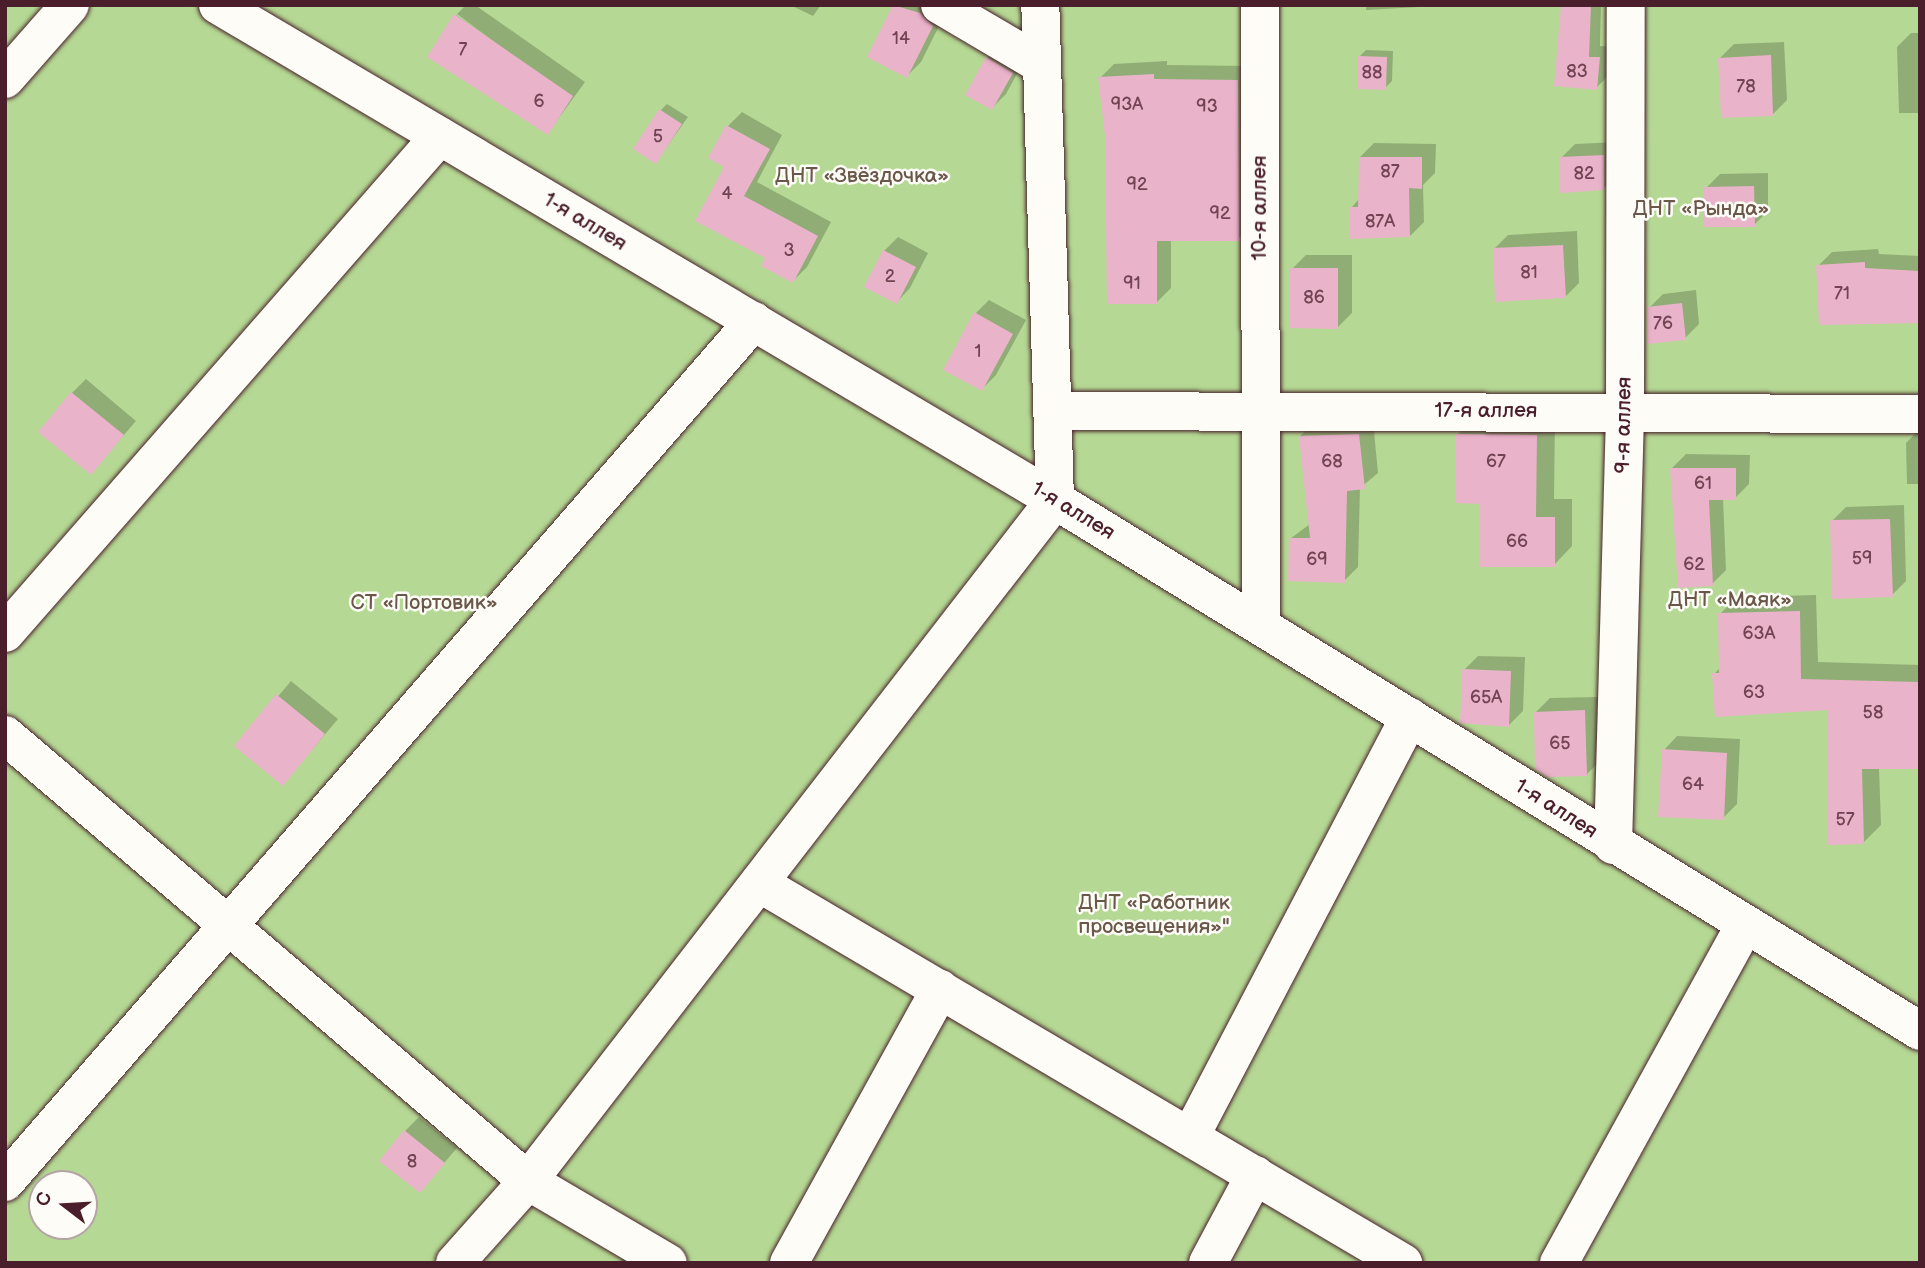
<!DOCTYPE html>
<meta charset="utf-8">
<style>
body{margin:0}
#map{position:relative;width:1925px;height:1268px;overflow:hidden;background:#f9edee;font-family:"Balsamiq Sans",sans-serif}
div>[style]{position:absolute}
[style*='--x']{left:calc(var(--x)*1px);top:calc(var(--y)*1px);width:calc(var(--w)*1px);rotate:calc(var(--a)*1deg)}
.green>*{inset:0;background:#b5d994}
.shadow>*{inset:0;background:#0003}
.building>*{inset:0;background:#e9b3ca}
.roads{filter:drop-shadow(0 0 2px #4a1f2b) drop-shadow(0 0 2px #4a1f2b)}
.minor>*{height:38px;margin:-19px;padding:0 19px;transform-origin:19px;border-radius:19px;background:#fdfcf7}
span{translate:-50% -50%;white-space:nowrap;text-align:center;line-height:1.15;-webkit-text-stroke:5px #fdfcf7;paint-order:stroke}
.number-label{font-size:18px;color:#724453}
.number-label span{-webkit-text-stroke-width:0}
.park-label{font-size:21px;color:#6a574a}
.street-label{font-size:21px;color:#4a1f2b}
.frame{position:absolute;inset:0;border:7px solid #4a1f2b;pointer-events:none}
.north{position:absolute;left:28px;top:1170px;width:70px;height:70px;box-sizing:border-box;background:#fdfcf7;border:2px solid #b5a4a5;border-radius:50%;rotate:287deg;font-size:19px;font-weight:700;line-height:28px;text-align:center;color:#4a1f2b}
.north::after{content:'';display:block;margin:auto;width:24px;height:32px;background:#4a1f2b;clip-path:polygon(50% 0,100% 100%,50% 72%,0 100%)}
</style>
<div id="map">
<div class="green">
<i style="clip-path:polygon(evenodd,5px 5px,1920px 5px,1920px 1263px,5px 1263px,5px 5px,42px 1184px,84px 1184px,84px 1226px,42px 1226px,42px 1184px)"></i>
</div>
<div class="shadow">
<i style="clip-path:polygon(466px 5px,475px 5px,585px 82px,548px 133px,429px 56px,456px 15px,505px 50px,457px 14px)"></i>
<i style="clip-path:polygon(790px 5px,821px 5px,813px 16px)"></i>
<i style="clip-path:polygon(895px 5px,940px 5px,946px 12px,921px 62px,907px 76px,869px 57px)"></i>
<i style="clip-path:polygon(1366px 5px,1455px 5px,1366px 10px)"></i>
<i style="clip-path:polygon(1563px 5px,1601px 5px,1600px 46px,1610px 47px,1607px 77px,1596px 88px)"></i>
<i style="clip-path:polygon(1911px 33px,1920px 33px,1920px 113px,1899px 113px,1897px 47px)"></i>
<i style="clip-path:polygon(1784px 42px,1787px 100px,1773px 114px,1720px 58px,1734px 44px)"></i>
<i style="clip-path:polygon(1001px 44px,1025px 59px,1006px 94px,992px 108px,987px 58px)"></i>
<i style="clip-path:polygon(1366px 50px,1393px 51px,1392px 81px,1385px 88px,1359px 57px)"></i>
<i style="clip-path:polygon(1167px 61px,1167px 65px,1251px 66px,1252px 225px,1238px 239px,1171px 239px,1171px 288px,1157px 302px,1106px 136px,1100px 78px,1114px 64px)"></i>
<i style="clip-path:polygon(667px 104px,688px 117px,656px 162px,661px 110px)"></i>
<i style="clip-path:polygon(742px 112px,782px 135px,757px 182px,831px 222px,807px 267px,793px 281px,726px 166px,728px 126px)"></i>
<i style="clip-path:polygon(1617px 142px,1617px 175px,1603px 189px,1561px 158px,1575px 144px)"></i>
<i style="clip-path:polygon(1374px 143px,1436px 144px,1435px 173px,1423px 185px,1424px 222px,1410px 236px,1351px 208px,1359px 199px,1360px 157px)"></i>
<i style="clip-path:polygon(1768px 173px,1768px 211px,1754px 225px,1706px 188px,1720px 174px)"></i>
<i style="clip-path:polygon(1577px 231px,1579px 283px,1565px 297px,1494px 249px,1508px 235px)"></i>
<i style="clip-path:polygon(898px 237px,928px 253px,910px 288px,897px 302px,884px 251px)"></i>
<i style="clip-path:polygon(1878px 249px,1879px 254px,1920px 256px,1920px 321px,1818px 266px,1832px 252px)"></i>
<i style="clip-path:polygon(1306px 255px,1352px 255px,1352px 313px,1338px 327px,1292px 269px)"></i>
<i style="clip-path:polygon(1696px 290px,1699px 324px,1685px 338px,1649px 308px,1663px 294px)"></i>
<i style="clip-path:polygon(989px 300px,1026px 320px,996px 375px,982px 389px,975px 314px)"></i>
<i style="clip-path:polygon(86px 379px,136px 421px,91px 473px,72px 393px)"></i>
<i style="clip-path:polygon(1476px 417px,1555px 417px,1554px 499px,1572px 499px,1572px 546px,1554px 565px,1482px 502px,1457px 435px)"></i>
<i style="clip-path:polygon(1373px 421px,1378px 473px,1360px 488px,1358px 567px,1344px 581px,1291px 538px,1310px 524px,1300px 436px,1314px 423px)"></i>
<i style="clip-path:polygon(1920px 429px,1920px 484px,1907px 484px,1906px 443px)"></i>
<i style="clip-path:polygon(1686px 454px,1750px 455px,1749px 484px,1735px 498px,1723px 498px,1726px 570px,1712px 584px,1672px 468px)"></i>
<i style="clip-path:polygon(1904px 505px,1906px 581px,1892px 595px,1832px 521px,1846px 507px)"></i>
<i style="clip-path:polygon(1816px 595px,1818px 662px,1920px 665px,1920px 767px,1879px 767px,1881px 825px,1863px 843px,1829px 708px,1714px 674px,1721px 667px,1720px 614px,1737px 597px)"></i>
<i style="clip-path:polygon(1478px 656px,1525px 657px,1523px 711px,1509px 725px,1464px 670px)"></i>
<i style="clip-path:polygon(291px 681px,338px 719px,283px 784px,236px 746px)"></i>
<i style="clip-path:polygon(1598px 697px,1600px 761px,1586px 775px,1536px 712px,1550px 698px)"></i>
<i style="clip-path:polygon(1677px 736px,1740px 739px,1737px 804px,1723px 818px,1664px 750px)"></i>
<i style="clip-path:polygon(419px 1117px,457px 1148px,420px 1191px,405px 1131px)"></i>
<i style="clip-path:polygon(628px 1253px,644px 1263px,618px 1263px)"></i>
</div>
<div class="building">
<i style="clip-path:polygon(893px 5px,920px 13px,933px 26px,907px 78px,867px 57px)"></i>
<i style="clip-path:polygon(1561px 5px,1591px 5px,1589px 57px,1600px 57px,1597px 90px,1554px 86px)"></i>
<i style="clip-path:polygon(454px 14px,573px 96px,548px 135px,427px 57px)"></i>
<i style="clip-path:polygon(1771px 55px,1773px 116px,1721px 118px,1718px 58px)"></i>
<i style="clip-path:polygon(1358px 56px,1387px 57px,1386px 90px,1357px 89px)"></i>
<i style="clip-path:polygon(986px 57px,1013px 73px,992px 110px,965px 95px)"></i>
<i style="clip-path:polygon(1154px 74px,1154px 79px,1238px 80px,1239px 241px,1157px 241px,1157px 304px,1107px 304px,1105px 136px,1098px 77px)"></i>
<i style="clip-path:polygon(659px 109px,682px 124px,656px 164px,633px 149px)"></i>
<i style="clip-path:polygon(726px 125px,770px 149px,744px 196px,818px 236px,793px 283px,761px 266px,765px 258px,695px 221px,724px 167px,708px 158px)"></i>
<i style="clip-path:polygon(1604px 155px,1604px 190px,1560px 193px,1559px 157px)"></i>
<i style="clip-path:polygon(1359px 157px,1422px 157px,1422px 189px,1409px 188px,1410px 237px,1350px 239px,1349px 207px,1358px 207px)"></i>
<i style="clip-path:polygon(1754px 186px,1755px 227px,1704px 227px,1704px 187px)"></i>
<i style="clip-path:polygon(1563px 245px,1566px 298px,1495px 302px,1493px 248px)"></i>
<i style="clip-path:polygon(883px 250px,916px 267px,897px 304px,864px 287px)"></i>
<i style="clip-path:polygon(1865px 262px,1865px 268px,1920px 271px,1920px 323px,1819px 325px,1816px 265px)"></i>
<i style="clip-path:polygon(1290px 268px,1338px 268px,1338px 329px,1290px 328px)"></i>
<i style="clip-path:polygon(1682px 303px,1686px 340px,1647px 344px,1647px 307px)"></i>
<i style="clip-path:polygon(974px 312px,1013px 334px,982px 391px,943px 370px)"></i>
<i style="clip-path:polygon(71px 392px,124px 435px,91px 475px,38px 432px)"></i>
<i style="clip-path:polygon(1359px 434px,1365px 489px,1347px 491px,1345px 583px,1288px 581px,1289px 538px,1310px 538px,1299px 436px)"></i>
<i style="clip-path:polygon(1456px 434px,1537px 435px,1536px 517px,1555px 517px,1555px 567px,1480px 567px,1480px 504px,1455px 503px)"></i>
<i style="clip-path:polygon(1670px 468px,1736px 468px,1736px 500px,1709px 500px,1713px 586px,1678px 588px)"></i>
<i style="clip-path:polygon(1890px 519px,1893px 597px,1832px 599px,1830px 520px)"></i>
<i style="clip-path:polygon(1800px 611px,1801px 679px,1919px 682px,1920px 769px,1862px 769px,1864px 844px,1828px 845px,1828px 710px,1715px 717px,1712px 673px,1719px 673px,1718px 613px)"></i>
<i style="clip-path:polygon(1462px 669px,1511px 671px,1509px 727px,1460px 723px)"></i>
<i style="clip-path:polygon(276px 694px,325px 734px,283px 786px,234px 746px)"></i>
<i style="clip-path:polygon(1585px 710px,1587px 776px,1548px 777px,1535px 769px,1534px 712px)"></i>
<i style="clip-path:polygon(1662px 749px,1727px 753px,1724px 820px,1658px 817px)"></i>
<i style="clip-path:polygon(404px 1130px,445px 1163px,420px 1193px,379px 1161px)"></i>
</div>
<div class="roads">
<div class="minor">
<i style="--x:218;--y:5;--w:972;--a:30.6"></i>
<i style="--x:1055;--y:500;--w:1015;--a:31.54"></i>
<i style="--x:940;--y:5;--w:118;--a:30.5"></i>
<i style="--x:1260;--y:5;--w:621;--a:89.91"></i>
<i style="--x:5;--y:79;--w:98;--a:-48.7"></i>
<i style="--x:1052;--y:411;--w:868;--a:0.2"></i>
<i style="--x:5;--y:633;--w:660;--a:-48.81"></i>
<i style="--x:5;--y:735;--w:687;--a:40.46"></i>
<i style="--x:528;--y:1181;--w:162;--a:30.4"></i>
<i style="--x:1613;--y:845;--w:434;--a:-88.4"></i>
<i style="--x:1625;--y:411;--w:406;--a:-89.9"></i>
<i style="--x:759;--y:883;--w:748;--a:30.54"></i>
<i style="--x:1190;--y:1137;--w:474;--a:-62.4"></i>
<i style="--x:5;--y:1182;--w:1141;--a:-48.98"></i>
<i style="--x:455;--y:1263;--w:110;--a:-48.3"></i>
<i style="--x:528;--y:1181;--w:861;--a:-52.27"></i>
<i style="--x:1055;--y:500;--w:495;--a:-91.7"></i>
<i style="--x:789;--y:1263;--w:313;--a:-61.1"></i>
<i style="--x:1208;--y:1263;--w:100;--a:-61.9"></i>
<i style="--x:1559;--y:1263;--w:384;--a:-61.2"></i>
</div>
</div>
<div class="number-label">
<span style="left:901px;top:39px">14</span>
<span style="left:463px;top:50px">7</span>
<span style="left:1577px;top:72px">83</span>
<span style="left:1372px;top:73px">88</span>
<span style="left:1746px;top:87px">78</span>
<span style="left:539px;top:102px">6</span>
<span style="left:1127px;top:105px">93А</span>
<span style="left:1207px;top:107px">93</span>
<span style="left:658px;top:137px">5</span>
<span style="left:1390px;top:172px">87</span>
<span style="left:1584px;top:174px">82</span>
<span style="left:1137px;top:185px">92</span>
<span style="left:727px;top:194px">4</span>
<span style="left:1220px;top:214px">92</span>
<span style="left:1380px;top:222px">87А</span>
<span style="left:789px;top:251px">3</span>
<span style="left:1529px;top:273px">81</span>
<span style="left:890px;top:277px">2</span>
<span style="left:1132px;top:284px">91</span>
<span style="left:1842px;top:294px">71</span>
<span style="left:1314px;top:298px">86</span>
<span style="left:1663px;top:324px">76</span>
<span style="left:978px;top:352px">1</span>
<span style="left:1332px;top:462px">68</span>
<span style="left:1496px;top:462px">67</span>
<span style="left:1703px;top:484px">61</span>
<span style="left:1517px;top:542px">66</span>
<span style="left:1862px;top:559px">59</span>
<span style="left:1317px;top:560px">69</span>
<span style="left:1694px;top:565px">62</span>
<span style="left:1759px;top:634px">63А</span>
<span style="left:1754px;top:693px">63</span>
<span style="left:1486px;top:698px">65А</span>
<span style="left:1873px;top:713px">58</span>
<span style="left:1560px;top:744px">65</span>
<span style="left:1693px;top:785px">64</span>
<span style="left:1845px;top:820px">57</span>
<span style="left:412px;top:1162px">8</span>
</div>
<div class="park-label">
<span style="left:862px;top:176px">ДНТ «Звёздочка»</span>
<span style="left:1701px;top:209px">ДНТ «Рында»</span>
<span style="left:1730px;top:600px">ДНТ «Маяк»</span>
<span style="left:424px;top:603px">СТ «Портовик»</span>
<span style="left:1154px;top:915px">ДНТ «Работник<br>просвещения»"</span>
</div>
<div class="street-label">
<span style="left:1260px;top:208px;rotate:-90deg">10-я аллея</span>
<span style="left:585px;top:222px;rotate:31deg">1-я аллея</span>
<span style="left:1486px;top:411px">17-я аллея</span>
<span style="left:1624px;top:425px;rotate:-89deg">9-я аллея</span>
<span style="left:1073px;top:511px;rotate:31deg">1-я аллея</span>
<span style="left:1556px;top:809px;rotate:32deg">1-я аллея</span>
</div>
<div class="frame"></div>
<div class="north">С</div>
</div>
